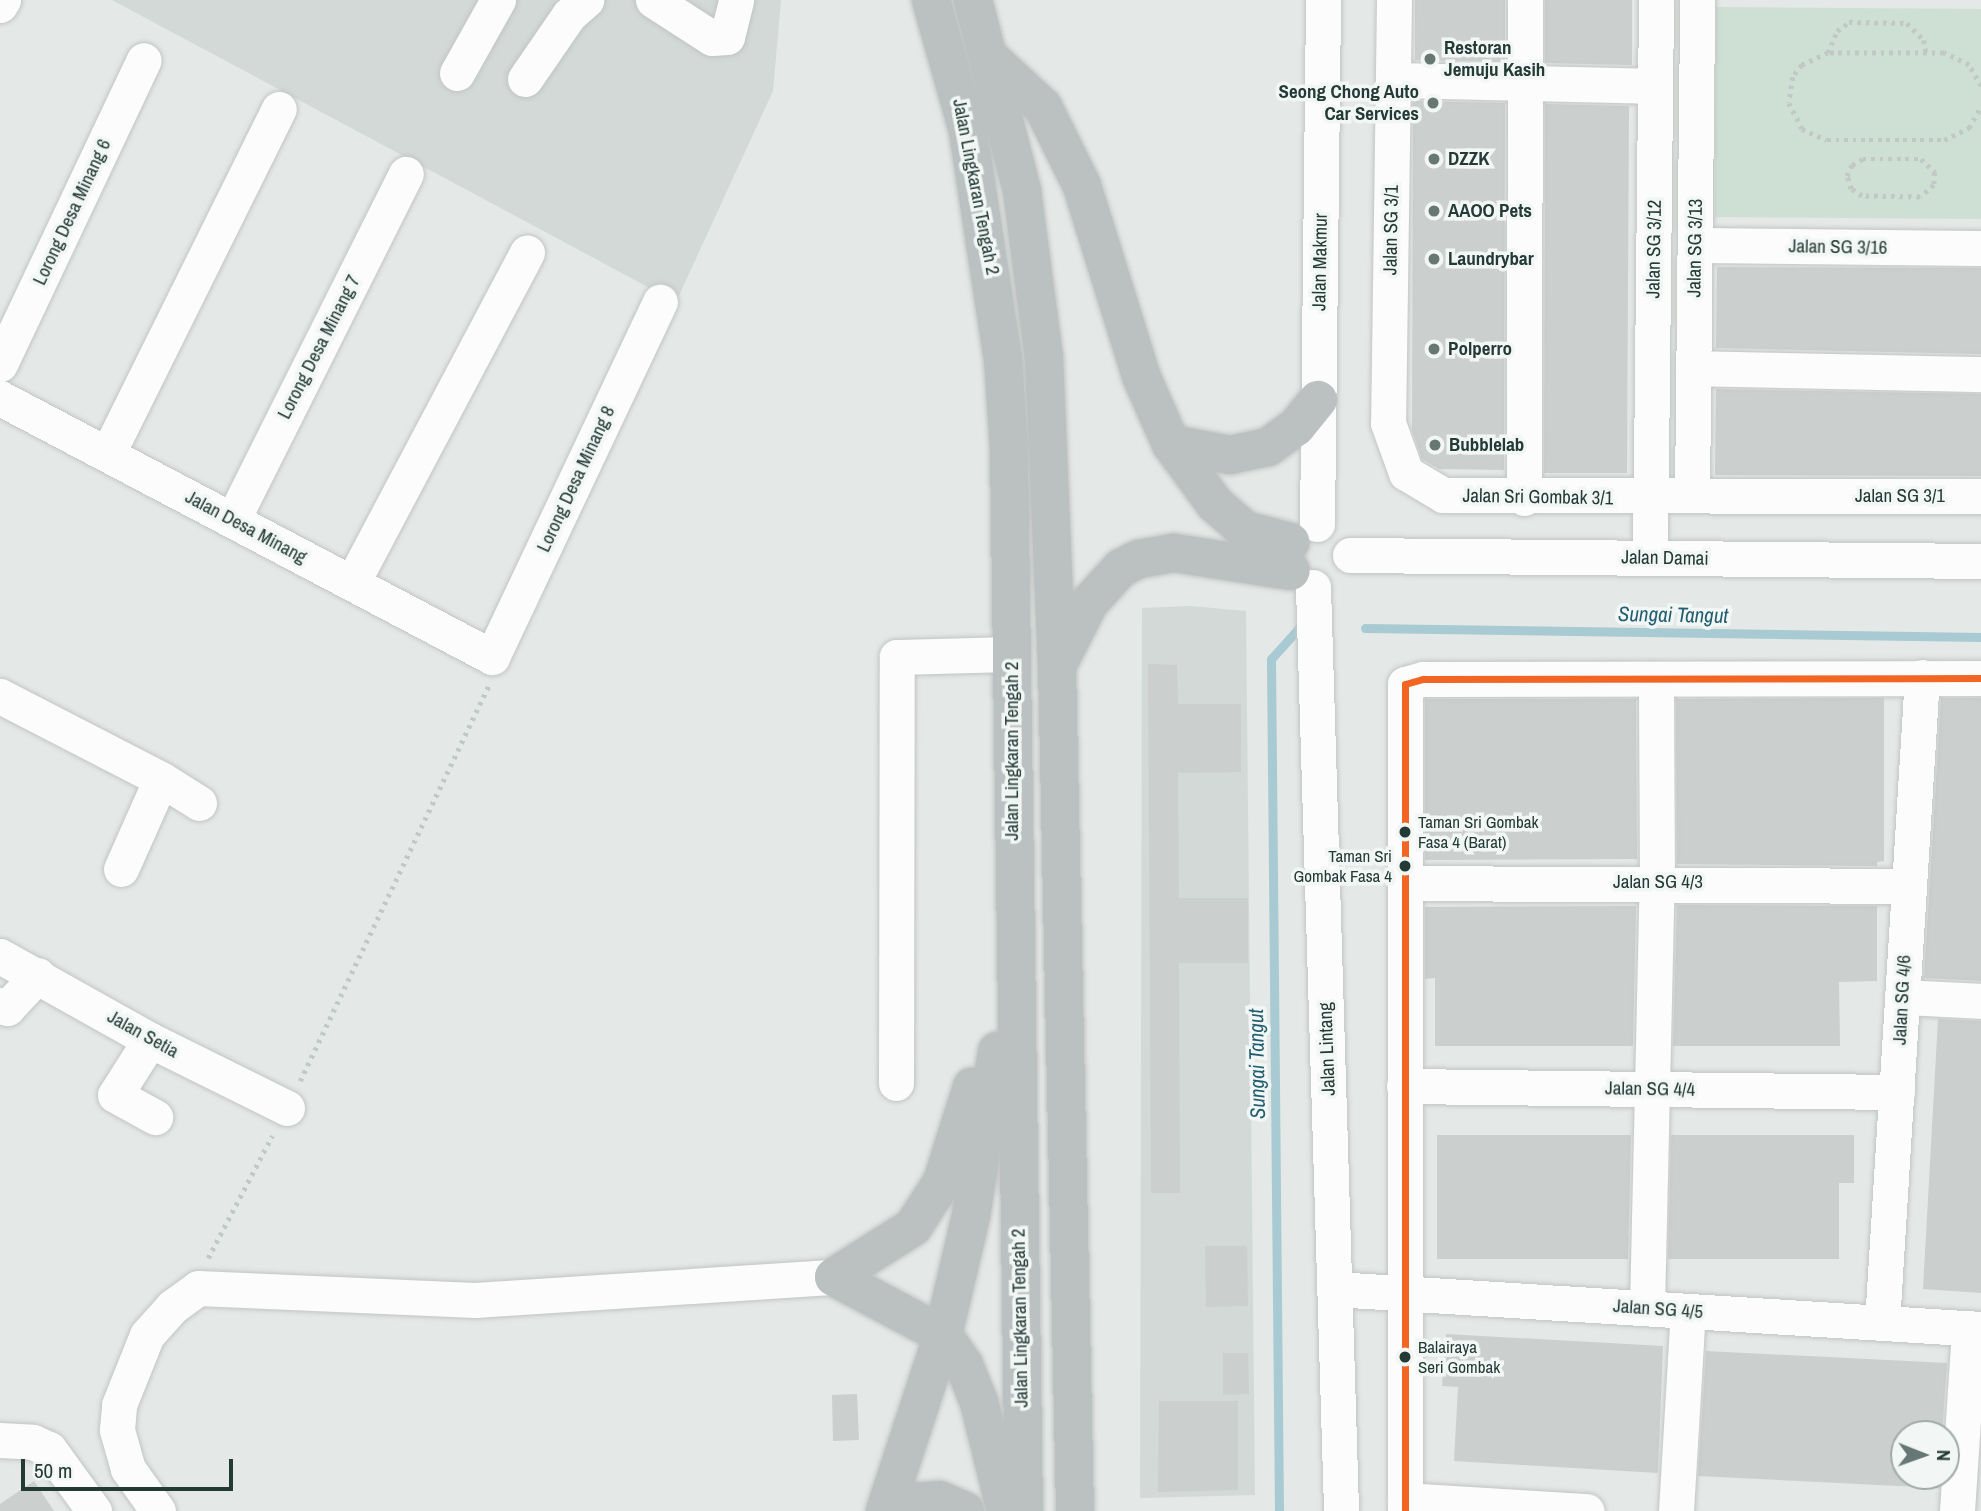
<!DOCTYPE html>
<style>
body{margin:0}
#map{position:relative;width:1981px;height:1511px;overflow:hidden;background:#e4e8e6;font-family:"Archivo Narrow",sans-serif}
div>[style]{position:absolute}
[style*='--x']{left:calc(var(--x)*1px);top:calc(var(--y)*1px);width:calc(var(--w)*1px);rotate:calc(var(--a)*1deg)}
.built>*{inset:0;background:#d2d9d6}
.green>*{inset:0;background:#cee0d4}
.stream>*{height:9px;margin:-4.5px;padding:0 4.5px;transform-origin:4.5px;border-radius:4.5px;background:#a8cad3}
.building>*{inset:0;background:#cbcfce}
.path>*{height:4.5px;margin-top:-2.25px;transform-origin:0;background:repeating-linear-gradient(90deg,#c1c8c5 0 3.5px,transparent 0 8.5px)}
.roads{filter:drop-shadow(0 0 2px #c1c5c3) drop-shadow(0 0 2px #c1c5c3)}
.minor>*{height:35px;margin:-17.5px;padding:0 17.5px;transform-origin:17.5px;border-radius:17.5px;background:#fbfcfb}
.highway>*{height:38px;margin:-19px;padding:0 19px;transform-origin:19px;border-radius:19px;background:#bbc1c0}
.bus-1>*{height:7px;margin:-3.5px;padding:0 3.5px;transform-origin:3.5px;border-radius:3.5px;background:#f26522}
.dots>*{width:19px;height:19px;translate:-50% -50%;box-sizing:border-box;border:4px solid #f2f7f5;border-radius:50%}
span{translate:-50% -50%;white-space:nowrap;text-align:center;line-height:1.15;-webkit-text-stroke:7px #f2f7f5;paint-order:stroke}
.bus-label{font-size:17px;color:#233a35}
.left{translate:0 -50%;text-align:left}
.right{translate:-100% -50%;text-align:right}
.poi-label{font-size:19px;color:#233a35;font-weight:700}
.street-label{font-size:19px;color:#233a35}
.water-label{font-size:21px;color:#235e70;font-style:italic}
.north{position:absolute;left:1890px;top:1420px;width:70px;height:70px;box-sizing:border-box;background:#f2f7f5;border:2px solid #9faba8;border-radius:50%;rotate:91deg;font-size:19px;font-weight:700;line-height:28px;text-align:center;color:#233a35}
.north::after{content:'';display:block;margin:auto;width:24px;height:32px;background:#677773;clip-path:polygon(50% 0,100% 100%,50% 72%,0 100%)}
.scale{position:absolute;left:21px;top:1459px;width:212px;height:32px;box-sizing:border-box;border:4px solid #233a35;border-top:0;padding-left:9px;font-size:21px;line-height:24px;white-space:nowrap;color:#233a35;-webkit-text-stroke:5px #f2f7f5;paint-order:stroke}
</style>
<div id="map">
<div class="built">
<i style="clip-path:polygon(112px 0,781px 0,773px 91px,676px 302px)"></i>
<i style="clip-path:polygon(1190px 606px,1246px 611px,1255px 1495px,1140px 1498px,1142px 608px)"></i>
</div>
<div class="green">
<i style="clip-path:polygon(1716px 7px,1981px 9px,1981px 219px,1715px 217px)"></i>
</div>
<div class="stream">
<i style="--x:1365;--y:628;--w:616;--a:0.84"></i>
<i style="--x:1279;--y:1511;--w:852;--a:-90.54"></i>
<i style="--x:1271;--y:659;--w:42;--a:-47.9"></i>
</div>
<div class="building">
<i style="clip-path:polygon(1415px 0,1505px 0,1505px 62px,1415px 60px)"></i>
<i style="clip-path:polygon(1545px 0,1632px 0,1632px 65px,1545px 63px)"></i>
<i style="clip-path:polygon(1413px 101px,1505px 103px,1504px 470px,1439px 469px,1422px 459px,1412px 430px)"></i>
<i style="clip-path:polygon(1545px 104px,1629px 106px,1627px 473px,1544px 473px)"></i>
<i style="clip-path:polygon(1717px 267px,1981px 268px,1981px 354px,1716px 348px)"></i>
<i style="clip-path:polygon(1716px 389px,1981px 394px,1981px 476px,1715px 475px)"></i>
<i style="clip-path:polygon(1148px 664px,1177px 665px,1178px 704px,1241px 704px,1241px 772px,1178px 773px,1179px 898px,1248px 898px,1248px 963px,1179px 963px,1180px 1193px,1151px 1193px)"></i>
<i style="clip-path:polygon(1884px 698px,1884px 861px,1877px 862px,1877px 866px,1677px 864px,1676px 699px)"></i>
<i style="clip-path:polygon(1941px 698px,1981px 698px,1981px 981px,1924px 978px)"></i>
<i style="clip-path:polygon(1425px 699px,1636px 699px,1637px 859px,1425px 860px)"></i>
<i style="clip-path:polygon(1677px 905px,1877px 906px,1877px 981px,1839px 982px,1840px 1046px,1673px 1046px)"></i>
<i style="clip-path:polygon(1636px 906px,1633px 1046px,1435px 1046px,1435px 978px,1425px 979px,1425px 907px)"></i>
<i style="clip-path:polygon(1938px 1019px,1981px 1021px,1981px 1293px,1923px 1289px)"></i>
<i style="clip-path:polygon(1437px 1135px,1631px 1135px,1628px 1259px,1437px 1259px)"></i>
<i style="clip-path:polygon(1671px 1135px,1854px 1135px,1854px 1183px,1839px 1183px,1839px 1259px,1668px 1259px)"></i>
<i style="clip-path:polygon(1205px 1246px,1247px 1246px,1248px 1306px,1206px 1307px)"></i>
<i style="clip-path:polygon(1446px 1334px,1663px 1346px,1658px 1473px,1454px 1461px,1458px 1387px,1442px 1386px)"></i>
<i style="clip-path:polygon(1706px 1351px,1947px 1363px,1942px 1434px,1904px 1434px,1904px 1476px,1939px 1476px,1938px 1488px,1698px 1476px)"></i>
<i style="clip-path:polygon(1223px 1353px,1248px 1353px,1249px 1394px,1223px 1395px)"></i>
<i style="clip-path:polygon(857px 1394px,859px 1440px,833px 1441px,832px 1395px)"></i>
<i style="clip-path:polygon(1159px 1401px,1238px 1401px,1238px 1490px,1158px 1492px)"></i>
<i style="clip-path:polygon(34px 1481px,54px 1511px,0 1511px,0 1504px)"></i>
</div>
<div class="path">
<i style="--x:1828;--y:53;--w:24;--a:-68"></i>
<i style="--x:1837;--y:31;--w:15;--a:-37"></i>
<i style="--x:1849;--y:22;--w:58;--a:1"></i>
<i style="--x:1907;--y:23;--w:24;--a:45"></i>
<i style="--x:1924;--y:40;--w:13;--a:81"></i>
<i style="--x:1981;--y:86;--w:24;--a:-120"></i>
<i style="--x:1969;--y:65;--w:28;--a:-154"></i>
<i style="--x:1944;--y:53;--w:116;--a:180"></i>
<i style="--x:1828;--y:53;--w:29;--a:155"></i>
<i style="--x:1802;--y:65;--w:15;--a:127"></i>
<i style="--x:1793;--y:77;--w:26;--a:99"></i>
<i style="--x:1789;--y:103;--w:29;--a:63"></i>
<i style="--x:1802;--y:129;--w:27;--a:24"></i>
<i style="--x:1827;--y:140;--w:117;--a:0"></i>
<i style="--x:1944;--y:140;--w:28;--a:-26"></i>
<i style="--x:1969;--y:128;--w:25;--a:-61"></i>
<i style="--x:1863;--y:159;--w:58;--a:0"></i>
<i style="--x:1921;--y:159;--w:19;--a:43"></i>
<i style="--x:1935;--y:172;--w:13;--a:94"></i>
<i style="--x:1934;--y:185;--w:18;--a:139"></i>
<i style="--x:1920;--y:197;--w:58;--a:-179"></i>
<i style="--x:1862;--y:196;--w:13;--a:-148"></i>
<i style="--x:1851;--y:189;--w:14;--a:-107"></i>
<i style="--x:1847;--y:176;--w:12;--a:-66"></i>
<i style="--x:1852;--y:165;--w:13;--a:-29"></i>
<i style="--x:300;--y:1081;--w:439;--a:-64.5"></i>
<i style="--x:208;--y:1258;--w:138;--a:-62.3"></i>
</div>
<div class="roads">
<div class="minor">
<i style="--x:653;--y:0;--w:70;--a:32.8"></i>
<i style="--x:712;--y:38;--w:15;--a:-4"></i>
<i style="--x:727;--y:37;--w:38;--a:-76"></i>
<i style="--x:1394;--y:0;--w:423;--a:90.8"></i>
<i style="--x:1388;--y:423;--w:53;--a:70.2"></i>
<i style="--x:1406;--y:473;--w:43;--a:30.7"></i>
<i style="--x:1443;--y:495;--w:538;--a:0.11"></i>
<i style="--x:0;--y:5;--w:6;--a:-59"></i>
<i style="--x:457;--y:73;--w:84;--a:-60.7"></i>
<i style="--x:525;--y:79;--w:78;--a:-55.5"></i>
<i style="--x:569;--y:15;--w:23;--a:-41"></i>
<i style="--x:1393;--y:80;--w:262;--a:1.3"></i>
<i style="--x:1695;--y:245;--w:286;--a:0.6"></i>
<i style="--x:0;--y:364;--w:336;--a:-64.7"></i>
<i style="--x:1693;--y:368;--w:288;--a:1.2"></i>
<i style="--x:0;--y:398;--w:556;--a:27.76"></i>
<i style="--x:492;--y:657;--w:393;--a:-64.7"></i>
<i style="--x:108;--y:453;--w:384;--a:-63.6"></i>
<i style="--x:1692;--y:495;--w:495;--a:-89.4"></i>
<i style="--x:1524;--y:498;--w:498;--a:-89.9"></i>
<i style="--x:233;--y:519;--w:386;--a:-63.4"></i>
<i style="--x:1317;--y:524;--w:524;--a:-89.34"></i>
<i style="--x:1350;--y:555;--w:631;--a:0.54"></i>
<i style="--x:1650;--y:558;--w:558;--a:-89.38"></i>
<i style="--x:352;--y:583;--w:374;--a:-62.1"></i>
<i style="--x:1313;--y:587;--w:924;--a:88.26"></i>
<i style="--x:0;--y:696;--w:181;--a:27.3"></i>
<i style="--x:161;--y:779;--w:45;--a:32.3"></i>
<i style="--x:121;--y:869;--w:98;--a:-66"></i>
<i style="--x:1407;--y:883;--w:502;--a:0.34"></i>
<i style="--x:0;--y:956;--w:172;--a:29.2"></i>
<i style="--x:150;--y:1040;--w:153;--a:26.4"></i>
<i style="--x:1903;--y:997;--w:78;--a:2.9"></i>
<i style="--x:0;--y:1005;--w:8;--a:23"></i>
<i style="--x:7;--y:1008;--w:45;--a:-46.8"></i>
<i style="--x:150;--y:1040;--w:65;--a:122.5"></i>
<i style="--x:115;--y:1095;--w:46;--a:28.8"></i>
<i style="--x:896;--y:1083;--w:426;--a:-89.9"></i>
<i style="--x:897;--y:657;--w:115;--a:-1.5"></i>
<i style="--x:1404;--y:1086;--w:493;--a:0.7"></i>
<i style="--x:1334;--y:1289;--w:648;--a:3.54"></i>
<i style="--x:1647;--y:1308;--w:426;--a:-88.7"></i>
<i style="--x:1657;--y:882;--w:202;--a:-90.3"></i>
<i style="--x:1882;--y:1323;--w:647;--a:-86.46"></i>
<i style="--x:0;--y:1440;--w:33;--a:3"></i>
<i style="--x:33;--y:1442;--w:17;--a:24"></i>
<i style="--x:49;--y:1449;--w:77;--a:54"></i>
<i style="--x:1405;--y:1500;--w:182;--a:3.5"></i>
<i style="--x:158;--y:1511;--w:52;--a:-125.5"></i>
<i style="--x:128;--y:1469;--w:41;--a:-105.8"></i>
<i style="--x:117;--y:1430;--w:25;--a:-85"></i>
<i style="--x:119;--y:1405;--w:75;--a:-68.2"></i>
<i style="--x:147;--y:1335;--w:38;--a:-48"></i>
<i style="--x:172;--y:1307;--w:32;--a:-36"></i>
<i style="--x:198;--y:1288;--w:277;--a:2.5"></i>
<i style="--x:475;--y:1300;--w:360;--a:-3.7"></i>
<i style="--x:1405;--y:1511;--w:827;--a:-90"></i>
<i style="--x:1405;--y:684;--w:19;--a:-16"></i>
<i style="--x:1423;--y:679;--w:558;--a:-0.1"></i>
<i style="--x:1676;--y:1511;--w:200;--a:-86.6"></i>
<i style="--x:1957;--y:1511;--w:183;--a:-86.2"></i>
</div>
<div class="highway">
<i style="--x:931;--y:0;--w:136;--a:74.2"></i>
<i style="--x:968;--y:131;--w:231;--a:81.3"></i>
<i style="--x:1003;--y:359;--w:91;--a:86.2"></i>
<i style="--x:1009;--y:450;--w:1061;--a:89.19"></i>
<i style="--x:973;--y:0;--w:197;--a:75.6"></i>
<i style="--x:1022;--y:191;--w:167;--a:82.5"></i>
<i style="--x:1044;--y:357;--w:308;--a:87.6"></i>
<i style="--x:1057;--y:665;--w:846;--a:88.78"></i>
<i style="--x:991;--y:59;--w:71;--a:42.7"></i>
<i style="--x:1043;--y:107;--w:88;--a:63.7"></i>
<i style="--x:1082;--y:186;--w:199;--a:72.7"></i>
<i style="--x:1141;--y:376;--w:74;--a:66.2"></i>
<i style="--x:1171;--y:444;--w:74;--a:53.7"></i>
<i style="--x:1215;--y:504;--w:40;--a:41"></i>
<i style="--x:1245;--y:530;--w:47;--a:14.9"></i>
<i style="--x:1171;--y:444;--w:60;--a:10.6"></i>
<i style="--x:1230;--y:455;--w:39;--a:-12"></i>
<i style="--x:1268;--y:447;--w:34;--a:-36"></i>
<i style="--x:1296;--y:427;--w:35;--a:-51"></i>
<i style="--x:1059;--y:662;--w:66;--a:-63"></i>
<i style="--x:1089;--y:603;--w:47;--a:-47.6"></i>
<i style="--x:1121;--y:568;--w:20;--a:-27"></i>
<i style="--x:1139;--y:559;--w:36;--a:-10"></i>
<i style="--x:1174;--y:553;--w:118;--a:8.7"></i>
<i style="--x:834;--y:1277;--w:93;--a:-32.3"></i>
<i style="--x:913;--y:1227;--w:54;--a:-57.2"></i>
<i style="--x:942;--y:1182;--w:100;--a:-72.5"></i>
<i style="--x:834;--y:1277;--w:123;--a:28"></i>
<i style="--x:943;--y:1335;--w:37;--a:55"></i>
<i style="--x:964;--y:1365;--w:40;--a:68"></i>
<i style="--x:979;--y:1402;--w:112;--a:76.1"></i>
<i style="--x:885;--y:1511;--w:185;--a:-71.8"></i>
<i style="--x:943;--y:1335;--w:122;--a:-76.8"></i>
<i style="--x:971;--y:1216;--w:167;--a:-81"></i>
<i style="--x:894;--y:1511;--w:20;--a:-27"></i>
<i style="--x:912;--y:1502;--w:27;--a:-4"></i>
<i style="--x:939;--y:1500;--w:28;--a:23"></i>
</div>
</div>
<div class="bus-1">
<i style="--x:1405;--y:1511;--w:827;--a:-90"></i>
<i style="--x:1405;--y:684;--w:19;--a:-16"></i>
<i style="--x:1423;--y:679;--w:558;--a:-0.1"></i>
</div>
<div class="dots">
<i style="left:1430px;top:59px;background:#677773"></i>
<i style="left:1433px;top:103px;background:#677773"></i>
<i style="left:1434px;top:159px;background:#677773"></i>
<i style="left:1434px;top:211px;background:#677773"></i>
<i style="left:1434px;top:259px;background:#677773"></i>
<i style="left:1434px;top:349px;background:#677773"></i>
<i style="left:1435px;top:445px;background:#677773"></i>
<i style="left:1405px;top:832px;background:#233a35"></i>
<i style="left:1405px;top:866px;background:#233a35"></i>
<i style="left:1405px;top:1357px;background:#233a35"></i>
</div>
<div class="bus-label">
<span class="left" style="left:1418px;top:832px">Taman Sri Gombak<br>Fasa 4 (Barat)</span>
<span class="right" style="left:1392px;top:866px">Taman Sri<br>Gombak Fasa 4</span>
<span class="left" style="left:1418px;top:1357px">Balairaya<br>Seri Gombak</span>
</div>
<div class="poi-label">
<span class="left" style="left:1444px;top:59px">Restoran<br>Jemuju Kasih</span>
<span class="right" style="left:1419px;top:103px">Seong Chong Auto<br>Car Services</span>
<span class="left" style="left:1448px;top:159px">DZZK</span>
<span class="left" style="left:1448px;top:211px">AAOO Pets</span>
<span class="left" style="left:1448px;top:259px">Laundrybar</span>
<span class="left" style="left:1448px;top:349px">Polperro</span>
<span class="left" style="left:1449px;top:445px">Bubblelab</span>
</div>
<div class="street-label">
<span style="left:976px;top:187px;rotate:79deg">Jalan Lingkaran Tengah 2</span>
<span style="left:72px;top:212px;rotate:-65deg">Lorong Desa Minang 6</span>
<span style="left:1391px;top:230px;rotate:-89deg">Jalan SG 3/1</span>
<span style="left:1838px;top:247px;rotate:1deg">Jalan SG 3/16</span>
<span style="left:1695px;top:248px;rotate:-89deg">Jalan SG 3/13</span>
<span style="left:1654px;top:249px;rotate:-89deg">Jalan SG 3/12</span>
<span style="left:1320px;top:262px;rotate:-89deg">Jalan Makmur</span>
<span style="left:319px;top:347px;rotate:-63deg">Lorong Desa Minang 7</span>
<span style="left:576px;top:479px;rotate:-65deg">Lorong Desa Minang 8</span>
<span style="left:1900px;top:496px">Jalan SG 3/1</span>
<span style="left:1538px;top:497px;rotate:1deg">Jalan Sri Gombak 3/1</span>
<span style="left:246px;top:527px;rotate:28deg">Jalan Desa Minang</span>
<span style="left:1665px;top:558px;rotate:1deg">Jalan Damai</span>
<span style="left:1012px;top:751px;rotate:-90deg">Jalan Lingkaran Tengah 2</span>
<span style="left:1658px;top:882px">Jalan SG 4/3</span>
<span style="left:1902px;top:1000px;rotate:-87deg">Jalan SG 4/6</span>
<span style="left:143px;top:1034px;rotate:29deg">Jalan Setia</span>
<span style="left:1327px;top:1049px;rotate:-92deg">Jalan Lintang</span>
<span style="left:1650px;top:1089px;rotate:1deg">Jalan SG 4/4</span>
<span style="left:1658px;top:1309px;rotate:4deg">Jalan SG 4/5</span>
<span style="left:1020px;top:1318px;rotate:-91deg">Jalan Lingkaran Tengah 2</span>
</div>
<div class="water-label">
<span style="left:1673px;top:615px;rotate:1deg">Sungai Tangut</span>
<span style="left:1257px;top:1064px;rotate:-91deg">Sungai Tangut</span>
</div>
<div class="north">N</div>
<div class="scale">50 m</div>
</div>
